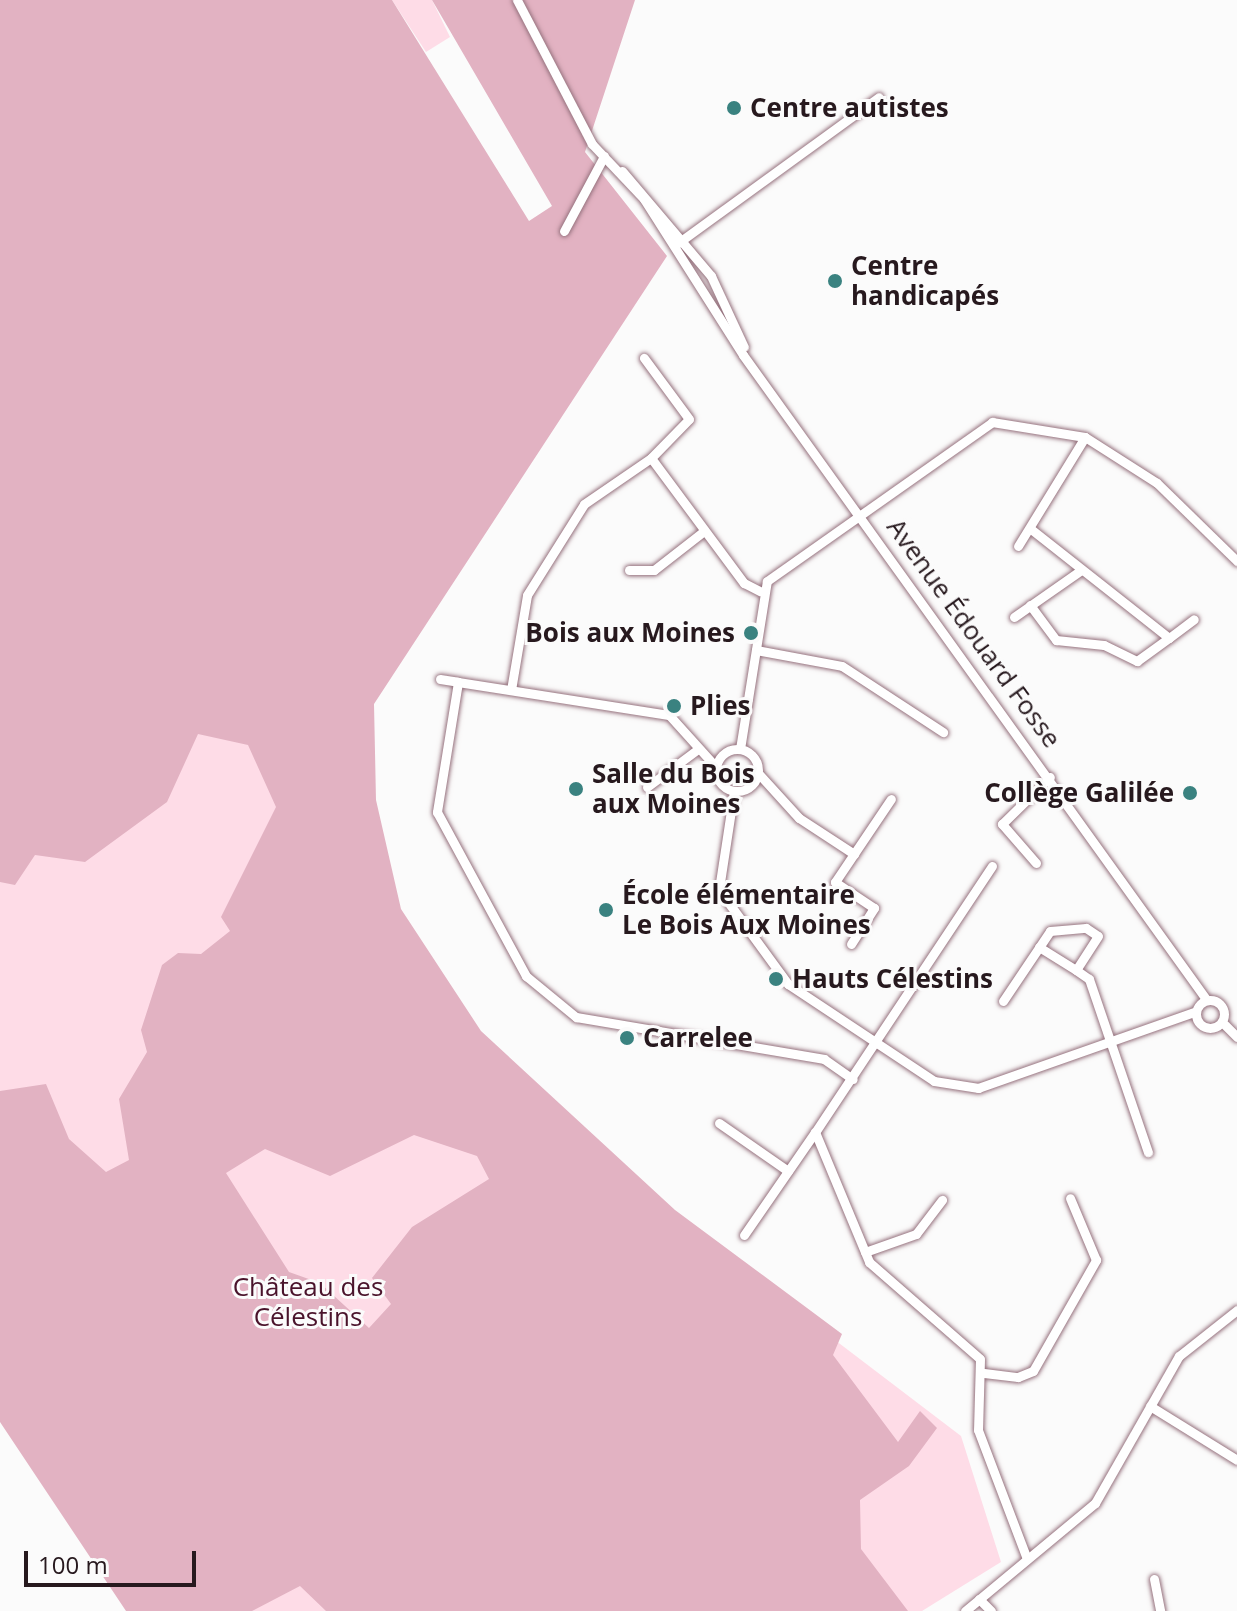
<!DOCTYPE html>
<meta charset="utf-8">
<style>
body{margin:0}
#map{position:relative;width:1237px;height:1611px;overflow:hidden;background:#fbfbfb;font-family:"Open Sans",sans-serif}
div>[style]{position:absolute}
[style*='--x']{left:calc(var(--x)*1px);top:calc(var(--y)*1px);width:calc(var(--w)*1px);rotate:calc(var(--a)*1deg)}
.green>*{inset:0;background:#fedce7}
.forest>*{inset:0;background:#e2b2c2}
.roads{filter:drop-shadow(0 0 2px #96727e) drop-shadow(0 0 2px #96727e)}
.minor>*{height:9px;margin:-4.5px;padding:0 4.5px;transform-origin:4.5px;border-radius:4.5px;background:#fff}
.minor>.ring{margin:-4.5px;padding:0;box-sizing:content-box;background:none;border:9px solid #fff;border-radius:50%}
.dots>*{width:22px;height:22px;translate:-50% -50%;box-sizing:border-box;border:4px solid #fbfbfb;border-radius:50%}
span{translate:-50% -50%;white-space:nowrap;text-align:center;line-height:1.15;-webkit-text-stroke:6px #fbfbfb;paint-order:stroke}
.poi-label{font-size:26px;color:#27191e;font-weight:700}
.left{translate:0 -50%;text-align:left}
.right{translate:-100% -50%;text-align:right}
.street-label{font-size:26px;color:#27191e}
.park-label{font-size:26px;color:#4a132b}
.scale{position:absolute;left:24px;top:1551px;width:172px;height:36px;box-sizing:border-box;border:4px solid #27191e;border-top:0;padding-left:10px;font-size:24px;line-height:28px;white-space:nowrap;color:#27191e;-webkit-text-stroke:6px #fbfbfb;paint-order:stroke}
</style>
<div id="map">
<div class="green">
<i style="clip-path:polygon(392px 0,432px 0,450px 37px,426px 52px)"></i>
<i style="clip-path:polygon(369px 706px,370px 806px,400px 919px,490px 1048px,672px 1216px,961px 1436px,1001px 1562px,922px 1611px,139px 1611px,0 1404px,0 823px,91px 739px)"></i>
</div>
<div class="forest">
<i style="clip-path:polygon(evenodd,0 0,392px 0,529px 221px,552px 206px,432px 0,635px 0,585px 152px,667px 256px,374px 704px,376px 800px,401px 909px,481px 1031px,675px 1210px,842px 1334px,833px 1355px,898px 1442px,920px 1411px,937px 1428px,909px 1466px,860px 1500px,861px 1549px,908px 1611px,326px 1611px,300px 1586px,252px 1611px,126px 1611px,0 1422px,0 1091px,46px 1084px,69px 1139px,106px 1172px,129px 1160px,119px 1099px,147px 1052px,141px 1030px,162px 965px,178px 953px,201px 954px,230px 931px,221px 917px,276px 807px,248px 745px,198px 734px,167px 802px,85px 862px,35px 855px,15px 885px,0 882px,0 0,414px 1135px,477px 1156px,489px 1179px,412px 1227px,372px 1278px,391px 1304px,369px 1328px,320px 1283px,289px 1272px,226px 1173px,265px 1149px,330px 1176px,414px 1135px)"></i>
</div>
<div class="roads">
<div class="minor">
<i style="--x:517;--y:0;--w:162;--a:62.5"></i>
<i style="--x:592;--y:144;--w:76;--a:46.6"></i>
<i style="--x:644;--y:199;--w:185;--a:57.6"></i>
<i style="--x:743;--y:355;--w:793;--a:54.29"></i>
<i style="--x:622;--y:171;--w:138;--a:49.7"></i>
<i style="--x:711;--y:276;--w:78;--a:65.1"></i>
<i style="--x:564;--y:231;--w:85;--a:-61.9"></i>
<i style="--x:678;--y:243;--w:248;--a:-36"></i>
<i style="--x:651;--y:458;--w:156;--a:53.4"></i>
<i style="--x:744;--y:583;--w:18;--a:27"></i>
<i style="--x:1018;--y:546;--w:128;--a:-58.4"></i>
<i style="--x:629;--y:570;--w:25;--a:0"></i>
<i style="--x:654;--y:570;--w:63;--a:-38"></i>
<i style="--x:1030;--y:605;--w:44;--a:53.4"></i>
<i style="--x:1056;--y:640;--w:48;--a:5.9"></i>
<i style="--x:1104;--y:645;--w:37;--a:26"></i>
<i style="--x:1137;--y:661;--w:39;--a:-36"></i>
<i style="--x:1169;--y:638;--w:176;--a:-141.7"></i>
<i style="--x:1014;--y:617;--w:82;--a:-35"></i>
<i style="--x:1169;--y:638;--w:31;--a:-37"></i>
<i style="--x:756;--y:650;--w:87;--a:10.5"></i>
<i style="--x:842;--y:666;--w:121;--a:33.2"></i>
<i style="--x:440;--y:679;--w:18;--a:9"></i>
<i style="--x:511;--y:690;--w:96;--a:-80.4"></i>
<i style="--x:527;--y:595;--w:107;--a:-57.9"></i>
<i style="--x:584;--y:504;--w:81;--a:-34.5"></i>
<i style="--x:651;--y:458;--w:54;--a:-45.7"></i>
<i style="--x:689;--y:419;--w:76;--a:-126.4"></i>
<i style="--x:740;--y:749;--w:170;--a:-80.9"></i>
<i style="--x:767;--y:581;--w:276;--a:-35.2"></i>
<i style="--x:992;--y:422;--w:94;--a:9.2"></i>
<i style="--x:1085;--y:437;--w:85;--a:32.6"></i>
<i style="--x:1157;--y:483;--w:112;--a:44.3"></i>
<i class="ring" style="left:716px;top:749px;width:33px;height:33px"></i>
<i style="--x:716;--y:767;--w:70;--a:-132.1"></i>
<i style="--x:669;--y:715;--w:214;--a:-171.1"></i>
<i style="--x:458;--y:682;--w:132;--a:99.2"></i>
<i style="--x:437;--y:812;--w:187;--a:61.5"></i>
<i style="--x:526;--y:976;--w:65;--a:39.4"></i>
<i style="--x:576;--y:1017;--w:252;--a:9.6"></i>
<i style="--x:824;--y:1059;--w:35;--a:35"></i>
<i style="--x:758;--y:773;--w:61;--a:47.7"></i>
<i style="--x:799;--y:818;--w:66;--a:33.2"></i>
<i style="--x:647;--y:787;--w:64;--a:-36.7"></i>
<i style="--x:734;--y:791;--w:93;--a:98.7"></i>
<i style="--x:720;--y:883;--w:21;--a:67"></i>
<i style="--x:728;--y:902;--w:102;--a:53.8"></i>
<i style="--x:788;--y:984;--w:175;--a:33.6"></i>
<i style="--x:934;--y:1081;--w:45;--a:9"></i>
<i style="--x:978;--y:1088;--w:229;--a:-19.4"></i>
<i style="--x:1036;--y:863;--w:52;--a:-131.1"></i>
<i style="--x:1002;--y:824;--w:67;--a:-44.4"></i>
<i style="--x:992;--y:866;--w:320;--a:123.6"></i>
<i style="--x:815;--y:1132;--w:141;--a:67.4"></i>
<i style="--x:869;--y:1262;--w:147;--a:41.1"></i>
<i style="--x:980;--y:1359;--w:71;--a:91.6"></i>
<i style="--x:978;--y:1430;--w:138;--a:69.2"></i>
<i style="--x:851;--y:944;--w:43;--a:-57.4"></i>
<i style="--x:874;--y:908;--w:47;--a:-146.3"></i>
<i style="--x:835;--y:882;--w:100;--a:-56"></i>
<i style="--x:1039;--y:947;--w:44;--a:31.9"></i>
<i class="ring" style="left:1196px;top:1000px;width:19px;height:19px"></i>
<i style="--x:1003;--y:1001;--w:84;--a:-56.1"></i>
<i style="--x:1050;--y:931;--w:36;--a:-5"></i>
<i style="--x:1086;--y:928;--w:14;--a:34"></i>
<i style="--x:1098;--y:936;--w:40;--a:122.9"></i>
<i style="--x:1076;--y:970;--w:16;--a:35"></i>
<i style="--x:1089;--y:979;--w:183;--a:71.2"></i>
<i style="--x:1225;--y:1025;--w:17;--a:45"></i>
<i style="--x:719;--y:1123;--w:84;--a:34.8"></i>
<i style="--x:744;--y:1235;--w:125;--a:-55.4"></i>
<i style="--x:865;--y:1252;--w:54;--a:-19.4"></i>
<i style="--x:916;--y:1234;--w:43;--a:-52.6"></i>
<i style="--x:984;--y:1373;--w:34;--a:7"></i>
<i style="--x:1018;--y:1377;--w:16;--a:-22"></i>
<i style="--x:1033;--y:1371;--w:128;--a:-60.4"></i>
<i style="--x:1096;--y:1260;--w:67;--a:-112.8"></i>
<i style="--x:1150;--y:1406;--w:102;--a:31.8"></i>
<i style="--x:1154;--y:1579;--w:33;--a:79"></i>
<i style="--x:979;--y:1599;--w:17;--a:45"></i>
<i style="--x:965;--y:1611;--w:169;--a:-39.7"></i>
<i style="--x:1095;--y:1503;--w:169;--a:-60.3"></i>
<i style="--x:1179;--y:1356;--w:74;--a:-38.4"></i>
</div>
</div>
<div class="dots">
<i style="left:734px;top:108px;background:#3a8280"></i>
<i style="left:835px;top:281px;background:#3a8280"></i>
<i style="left:751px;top:633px;background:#3a8280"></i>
<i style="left:674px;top:706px;background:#3a8280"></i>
<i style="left:576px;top:789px;background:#3a8280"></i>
<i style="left:1190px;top:793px;background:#3a8280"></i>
<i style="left:606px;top:910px;background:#3a8280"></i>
<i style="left:776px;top:979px;background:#3a8280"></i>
<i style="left:627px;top:1038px;background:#3a8280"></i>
</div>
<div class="poi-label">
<span class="left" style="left:750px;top:108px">Centre autistes</span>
<span class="left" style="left:851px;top:281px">Centre<br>handicapés</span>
<span class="right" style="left:735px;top:633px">Bois aux Moines</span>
<span class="left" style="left:690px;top:706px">Plies</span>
<span class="left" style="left:592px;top:789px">Salle du Bois<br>aux Moines</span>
<span class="right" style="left:1174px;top:793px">Collège Galilée</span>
<span class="left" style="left:622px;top:910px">École élémentaire<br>Le Bois Aux Moines</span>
<span class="left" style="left:792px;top:979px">Hauts Célestins</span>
<span class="left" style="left:643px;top:1038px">Carrelee</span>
</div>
<div class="street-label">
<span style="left:974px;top:633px;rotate:54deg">Avenue Édouard Fosse</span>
</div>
<div class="park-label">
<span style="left:308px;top:1302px">Château des<br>Célestins</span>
</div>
<div class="scale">100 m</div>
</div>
